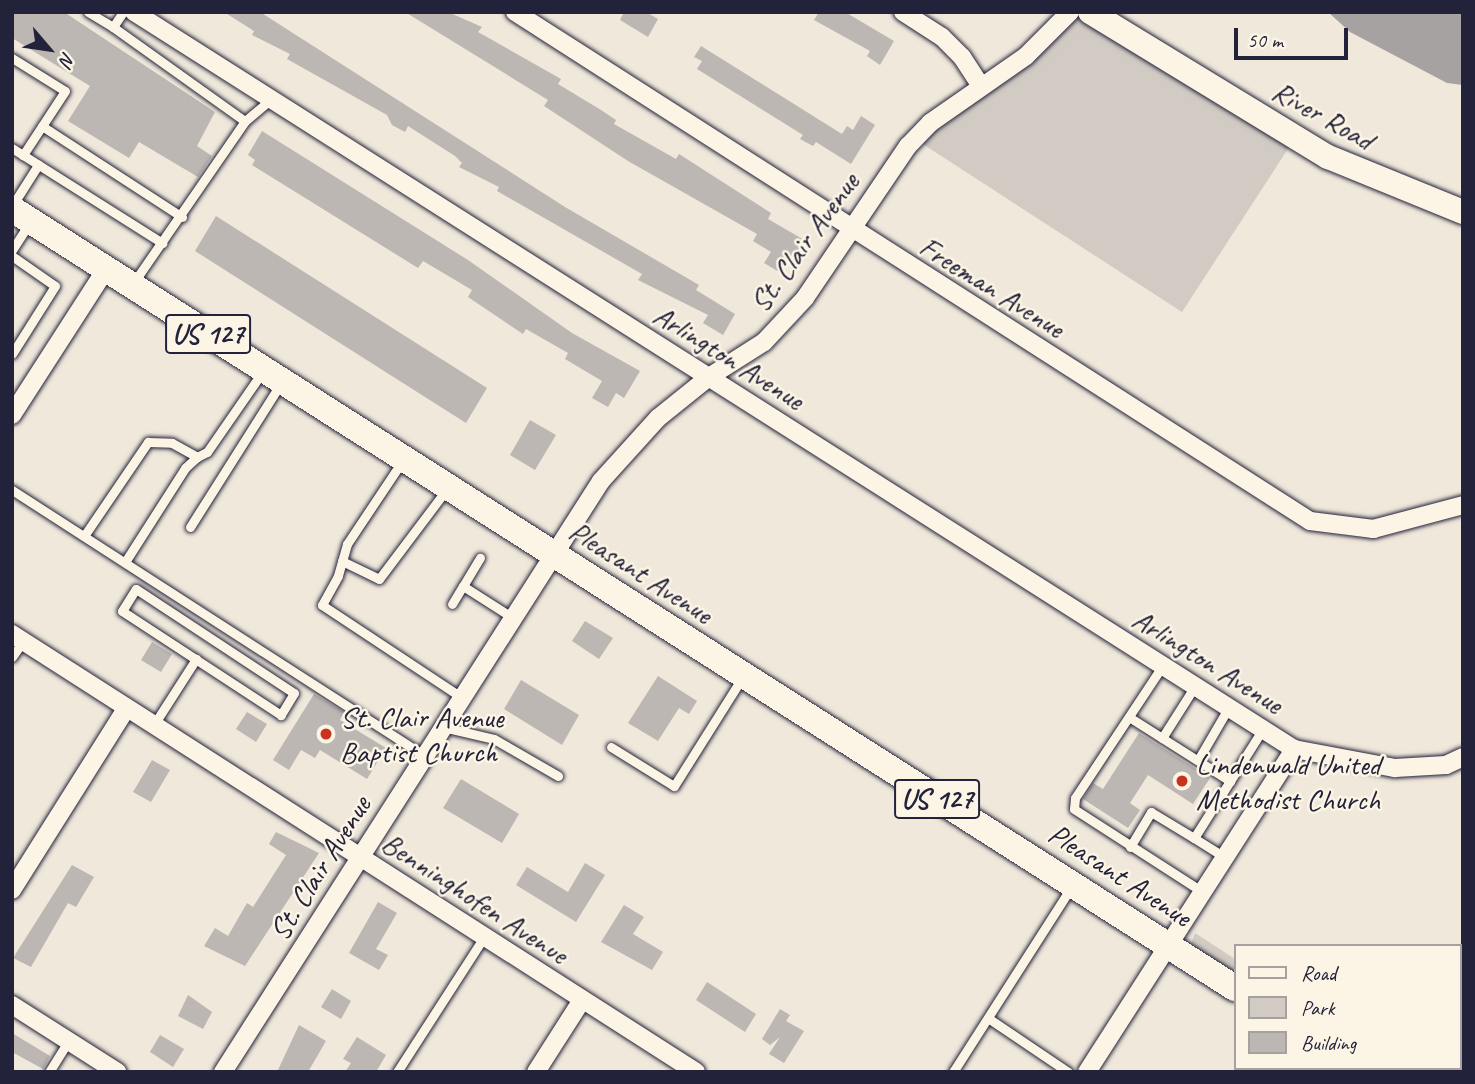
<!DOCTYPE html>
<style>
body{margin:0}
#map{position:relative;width:1475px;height:1084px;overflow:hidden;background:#efe8db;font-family:Caveat,sans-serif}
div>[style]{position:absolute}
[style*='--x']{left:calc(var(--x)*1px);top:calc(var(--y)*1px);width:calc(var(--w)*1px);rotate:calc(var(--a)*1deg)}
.green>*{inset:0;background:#d1cbc3}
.water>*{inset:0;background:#a6a2a2}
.building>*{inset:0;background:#bcb7b3}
.roads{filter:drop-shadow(0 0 2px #22223b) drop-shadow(0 0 2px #22223b)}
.lane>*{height:9px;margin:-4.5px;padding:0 4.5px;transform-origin:4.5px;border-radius:4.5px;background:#fcf5e5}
.street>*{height:18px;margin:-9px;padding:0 9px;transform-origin:9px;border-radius:9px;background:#fcf5e5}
.secondary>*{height:24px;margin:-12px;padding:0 12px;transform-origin:12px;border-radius:12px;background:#fcf5e5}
.primary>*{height:26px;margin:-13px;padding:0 13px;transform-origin:13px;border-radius:13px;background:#fcf5e5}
.dots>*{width:19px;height:19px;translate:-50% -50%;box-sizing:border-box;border:4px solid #fcf5e5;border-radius:50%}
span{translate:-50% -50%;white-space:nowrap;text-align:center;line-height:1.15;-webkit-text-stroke:5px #fcf5e5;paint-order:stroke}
.shield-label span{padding:2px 5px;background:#fcf5e5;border:2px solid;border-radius:5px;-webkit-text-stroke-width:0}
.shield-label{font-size:28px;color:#22223b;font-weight:700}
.street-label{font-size:30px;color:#22223b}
.poi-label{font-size:30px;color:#22223b}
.left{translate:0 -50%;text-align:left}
.frame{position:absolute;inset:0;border:14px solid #22223b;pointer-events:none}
.legend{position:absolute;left:1234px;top:944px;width:228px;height:126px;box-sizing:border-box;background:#fcf5e5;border:2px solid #a5a1a1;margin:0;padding:9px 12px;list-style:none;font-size:21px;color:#22223b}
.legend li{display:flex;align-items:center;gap:14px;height:35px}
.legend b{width:35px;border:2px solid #a5a1a1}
.north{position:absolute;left:14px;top:14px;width:70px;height:70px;-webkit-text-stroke:5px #fcf5e5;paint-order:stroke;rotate:119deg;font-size:19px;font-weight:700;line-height:28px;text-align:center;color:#22223b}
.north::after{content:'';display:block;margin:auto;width:24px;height:32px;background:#22223b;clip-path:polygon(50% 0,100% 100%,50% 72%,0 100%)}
.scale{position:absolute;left:1234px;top:28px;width:114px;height:32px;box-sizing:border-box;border:4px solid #22223b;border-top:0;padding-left:9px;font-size:21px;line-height:24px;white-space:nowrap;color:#22223b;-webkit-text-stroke:5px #fcf5e5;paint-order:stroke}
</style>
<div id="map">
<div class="green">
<i style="clip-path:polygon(1070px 12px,1090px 12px,1295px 138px,1182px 312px,915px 139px)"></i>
<i style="clip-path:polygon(1195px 933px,1235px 959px,1235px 976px,1191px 944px)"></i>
</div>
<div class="water">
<i style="clip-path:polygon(1328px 12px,1463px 12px,1463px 85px,1447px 83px,1350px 32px)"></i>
</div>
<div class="building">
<i style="clip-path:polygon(12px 12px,64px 12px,215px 112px,197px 146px,212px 156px,198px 177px,139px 142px,129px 158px,68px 121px,90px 86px,12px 38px)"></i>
<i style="clip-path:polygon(224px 12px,260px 12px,565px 207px,699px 285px,696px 290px,735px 314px,723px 335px,703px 323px,708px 315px,638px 280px,642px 274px,497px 191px,499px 187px,459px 167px,462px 163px,455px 156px,408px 126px,405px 132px,392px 125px,387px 115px,287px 59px,290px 54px,252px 35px,254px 31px)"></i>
<i style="clip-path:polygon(405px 12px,448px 12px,482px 27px,478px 32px,561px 79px,558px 84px,601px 110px,616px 120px,614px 124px,676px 159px,679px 154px,771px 213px,768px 219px,806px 241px,798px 256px,793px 253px,781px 273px,764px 263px,771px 252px,753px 241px,757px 234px,628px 161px,544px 106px,548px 100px)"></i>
<i style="clip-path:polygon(624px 12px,646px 12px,658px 19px,648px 37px,620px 20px)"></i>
<i style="clip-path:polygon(819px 12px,845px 12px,894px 41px,880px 65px,867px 56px,870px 51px,814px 20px)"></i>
<i style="clip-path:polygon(701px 46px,842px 134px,847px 126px,853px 130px,861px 116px,875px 125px,851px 164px,816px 142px,813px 146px,800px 139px,803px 135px,697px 69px,702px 61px,694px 57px)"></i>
<i style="clip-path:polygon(262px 131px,468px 260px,572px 333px,640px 371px,624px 398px,616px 393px,608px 407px,592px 398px,602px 381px,565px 359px,568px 353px,526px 329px,523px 334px,468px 297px,472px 290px,423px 261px,418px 268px,252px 165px,255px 160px,248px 155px)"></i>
<i style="clip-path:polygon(216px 216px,487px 388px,466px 423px,195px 251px)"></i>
<i style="clip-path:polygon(530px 420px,556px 435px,535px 470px,510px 455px)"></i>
<i style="clip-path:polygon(585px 621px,613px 638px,599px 659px,572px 641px)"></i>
<i style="clip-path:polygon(152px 642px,172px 654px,161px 672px,141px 660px)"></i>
<i style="clip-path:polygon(658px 676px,697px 701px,689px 714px,679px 708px,658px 741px,628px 723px)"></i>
<i style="clip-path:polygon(521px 680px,579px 715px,562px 745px,504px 709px)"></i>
<i style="clip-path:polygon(314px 694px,344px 712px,340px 720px,386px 748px,367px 779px,320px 750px,315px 758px,301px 750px,289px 770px,273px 760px)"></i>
<i style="clip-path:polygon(247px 712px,267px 724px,256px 742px,236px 729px)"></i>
<i style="clip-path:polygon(1139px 733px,1210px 778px,1193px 804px,1148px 775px,1130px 803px,1140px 810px,1128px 828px,1083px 799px,1093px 783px,1103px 789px)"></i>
<i style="clip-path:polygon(152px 760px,170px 770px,151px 802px,133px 792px)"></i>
<i style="clip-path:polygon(461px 779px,519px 814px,502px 843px,443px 808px)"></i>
<i style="clip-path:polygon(276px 832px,319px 853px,245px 966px,204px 946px,215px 928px,228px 936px,247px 903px,253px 907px,286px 855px,269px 844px)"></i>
<i style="clip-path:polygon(585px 863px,605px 875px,576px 922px,516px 885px,527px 867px,568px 892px)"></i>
<i style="clip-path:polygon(72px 865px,94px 877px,76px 907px,68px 903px,31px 967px,13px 958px)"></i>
<i style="clip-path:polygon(378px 902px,397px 913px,376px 949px,388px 955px,379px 970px,349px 953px)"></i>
<i style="clip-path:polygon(624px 905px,644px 917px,633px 934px,663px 952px,652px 970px,601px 942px)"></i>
<i style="clip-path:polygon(707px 982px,756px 1014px,745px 1032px,696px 1000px)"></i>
<i style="clip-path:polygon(332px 989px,351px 1001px,341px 1019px,321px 1007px)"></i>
<i style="clip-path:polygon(188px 995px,212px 1012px,203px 1029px,178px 1016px)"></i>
<i style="clip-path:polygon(780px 1009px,790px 1015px,786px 1021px,804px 1031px,784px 1063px,769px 1054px,780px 1037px,770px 1045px,762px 1039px)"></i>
<i style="clip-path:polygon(299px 1025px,326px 1041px,308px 1072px,277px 1072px)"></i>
<i style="clip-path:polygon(12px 1033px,50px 1056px,43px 1069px,12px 1052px)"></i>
<i style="clip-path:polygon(160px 1035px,184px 1049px,173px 1067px,150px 1052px)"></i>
<i style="clip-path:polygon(357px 1037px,386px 1055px,376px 1072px,345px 1072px,351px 1063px,343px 1059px)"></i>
</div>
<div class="roads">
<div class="lane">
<i style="--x:88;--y:12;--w:29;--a:31"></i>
<i style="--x:123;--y:12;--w:18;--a:124"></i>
<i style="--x:113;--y:27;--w:162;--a:35.5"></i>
<i style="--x:12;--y:58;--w:62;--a:31.9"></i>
<i style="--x:65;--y:91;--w:77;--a:123.3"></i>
<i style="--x:23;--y:155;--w:13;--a:-148"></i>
<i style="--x:42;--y:126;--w:167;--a:33"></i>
<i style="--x:23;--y:155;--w:165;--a:32.3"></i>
<i style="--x:12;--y:206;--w:49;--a:-57.6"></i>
<i style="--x:12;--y:250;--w:33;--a:-57"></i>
<i style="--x:12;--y:256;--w:52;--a:34.9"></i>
<i style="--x:55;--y:286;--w:80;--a:122.3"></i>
<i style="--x:134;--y:282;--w:196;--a:-55.4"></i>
<i style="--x:245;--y:121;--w:34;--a:-40"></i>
<i style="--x:403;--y:460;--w:101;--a:123.7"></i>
<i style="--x:347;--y:544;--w:33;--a:106"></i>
<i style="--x:338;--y:576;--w:33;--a:119"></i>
<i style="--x:322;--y:605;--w:167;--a:33.5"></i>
<i style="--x:12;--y:490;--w:489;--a:32.8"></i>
<i style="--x:190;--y:527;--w:170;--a:-57.7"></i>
<i style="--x:84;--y:536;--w:114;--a:-55.8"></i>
<i style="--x:148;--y:442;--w:24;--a:2"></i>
<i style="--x:172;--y:443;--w:29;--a:29"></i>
<i style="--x:197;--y:457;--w:11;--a:-27"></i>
<i style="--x:207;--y:452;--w:98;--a:-55.3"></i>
<i style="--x:342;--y:561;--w:41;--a:25.9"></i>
<i style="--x:379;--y:579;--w:111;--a:-53"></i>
<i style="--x:125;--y:562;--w:112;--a:-57.4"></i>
<i style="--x:185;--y:468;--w:16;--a:-43"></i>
<i style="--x:463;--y:586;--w:33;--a:-59"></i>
<i style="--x:136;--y:589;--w:189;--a:33.4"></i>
<i style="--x:294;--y:693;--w:26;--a:121"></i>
<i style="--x:281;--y:715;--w:190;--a:-146.8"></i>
<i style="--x:122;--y:611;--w:26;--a:-58"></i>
<i style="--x:452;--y:604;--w:21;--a:-59"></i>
<i style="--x:463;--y:586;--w:59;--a:32.6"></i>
<i style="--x:12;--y:657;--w:19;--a:-55"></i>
<i style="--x:1163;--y:665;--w:159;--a:123.5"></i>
<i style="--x:1075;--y:798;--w:11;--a:95"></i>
<i style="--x:1074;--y:809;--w:153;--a:32.8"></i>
<i style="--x:1129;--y:717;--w:120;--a:32.4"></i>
<i style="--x:153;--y:726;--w:80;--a:-57.3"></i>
<i style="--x:443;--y:727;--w:52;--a:13.2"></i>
<i style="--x:494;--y:739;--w:74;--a:30"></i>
<i style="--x:1162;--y:738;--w:62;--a:-57.6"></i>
<i style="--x:611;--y:747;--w:74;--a:31.8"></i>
<i style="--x:674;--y:786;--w:128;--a:-57.8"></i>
<i style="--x:1198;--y:760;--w:61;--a:-59.7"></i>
<i style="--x:1194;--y:838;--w:36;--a:32"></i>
<i style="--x:1130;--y:847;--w:41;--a:-59"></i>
<i style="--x:1151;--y:812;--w:50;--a:31.2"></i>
<i style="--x:1194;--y:838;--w:129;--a:-57.7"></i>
<i style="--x:988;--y:1018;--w:97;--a:34"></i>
<i style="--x:49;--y:1072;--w:36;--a:-58"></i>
<i style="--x:397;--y:1072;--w:161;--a:-57.2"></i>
<i style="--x:953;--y:1072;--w:221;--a:-57.4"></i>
<i style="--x:1326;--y:1072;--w:4;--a:-63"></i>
</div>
<div class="street">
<i style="--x:134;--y:12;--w:1374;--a:32.43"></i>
<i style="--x:515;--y:12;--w:944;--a:32.63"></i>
<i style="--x:1310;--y:521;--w:64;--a:7.2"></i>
<i style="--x:1373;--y:529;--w:93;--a:-14.9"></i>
<i style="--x:903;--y:12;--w:46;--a:32.7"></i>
<i style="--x:942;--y:37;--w:28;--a:45"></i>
<i style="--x:962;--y:57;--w:33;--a:57"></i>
<i style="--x:12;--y:415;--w:174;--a:-57.2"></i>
<i style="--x:12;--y:634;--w:812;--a:32.63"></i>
<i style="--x:12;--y:890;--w:214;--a:-57.8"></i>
<i style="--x:12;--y:1005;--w:125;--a:32.5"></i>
<i style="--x:223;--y:1072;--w:702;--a:-57.4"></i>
<i style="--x:601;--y:481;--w:85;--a:-47.9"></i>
<i style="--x:658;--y:418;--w:65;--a:-38.8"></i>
<i style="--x:709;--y:377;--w:65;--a:-32.5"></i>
<i style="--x:764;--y:342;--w:60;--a:-47"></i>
<i style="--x:805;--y:298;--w:184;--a:-55.9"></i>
<i style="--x:908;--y:146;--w:32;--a:-46"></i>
<i style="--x:930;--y:123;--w:117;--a:-34.9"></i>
<i style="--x:1026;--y:56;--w:62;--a:-45"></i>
<i style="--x:536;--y:1072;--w:85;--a:-57.4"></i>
<i style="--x:1087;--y:1072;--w:384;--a:-57.3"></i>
<i style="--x:1294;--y:749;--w:103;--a:10.7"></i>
<i style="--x:1395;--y:768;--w:51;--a:-3.4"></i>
<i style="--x:1446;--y:765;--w:19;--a:-25"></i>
</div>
<div class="secondary">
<i style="--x:1090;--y:12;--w:279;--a:31.4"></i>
<i style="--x:1328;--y:157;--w:146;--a:22.2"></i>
</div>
<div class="primary">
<i style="--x:12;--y:209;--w:1450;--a:32.5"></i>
<i style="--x:1362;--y:1068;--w:7;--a:34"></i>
</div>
</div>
<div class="dots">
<i style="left:326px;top:734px;background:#c8321e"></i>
<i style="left:1182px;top:781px;background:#c8321e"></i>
</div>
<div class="shield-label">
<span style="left:208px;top:334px">US 127</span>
<span style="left:937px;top:799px">US 127</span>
</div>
<div class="street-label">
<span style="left:1323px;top:115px;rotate:29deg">River Road</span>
<span style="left:804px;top:242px;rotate:-54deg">St. Clair Avenue</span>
<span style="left:992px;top:287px;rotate:32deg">Freeman Avenue</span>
<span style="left:729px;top:357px;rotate:32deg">Arlington Avenue</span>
<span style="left:641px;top:572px;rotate:33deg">Pleasant Avenue</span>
<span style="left:1208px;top:661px;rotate:32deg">Arlington Avenue</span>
<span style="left:320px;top:868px;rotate:-58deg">St. Clair Avenue</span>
<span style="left:1120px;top:875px;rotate:33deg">Pleasant Avenue</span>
<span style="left:475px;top:898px;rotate:33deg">Benninghofen Avenue</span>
</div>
<div class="poi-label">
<span class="left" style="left:340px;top:734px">St. Clair Avenue<br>Baptist Church</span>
<span class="left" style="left:1196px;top:781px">Lindenwald United<br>Methodist Church</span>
</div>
<div class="frame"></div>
<ul class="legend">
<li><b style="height:9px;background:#fcf5e5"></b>Road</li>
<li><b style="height:19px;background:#d1cbc3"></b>Park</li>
<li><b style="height:19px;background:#bcb7b3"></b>Building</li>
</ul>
<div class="north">N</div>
<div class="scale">50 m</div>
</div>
